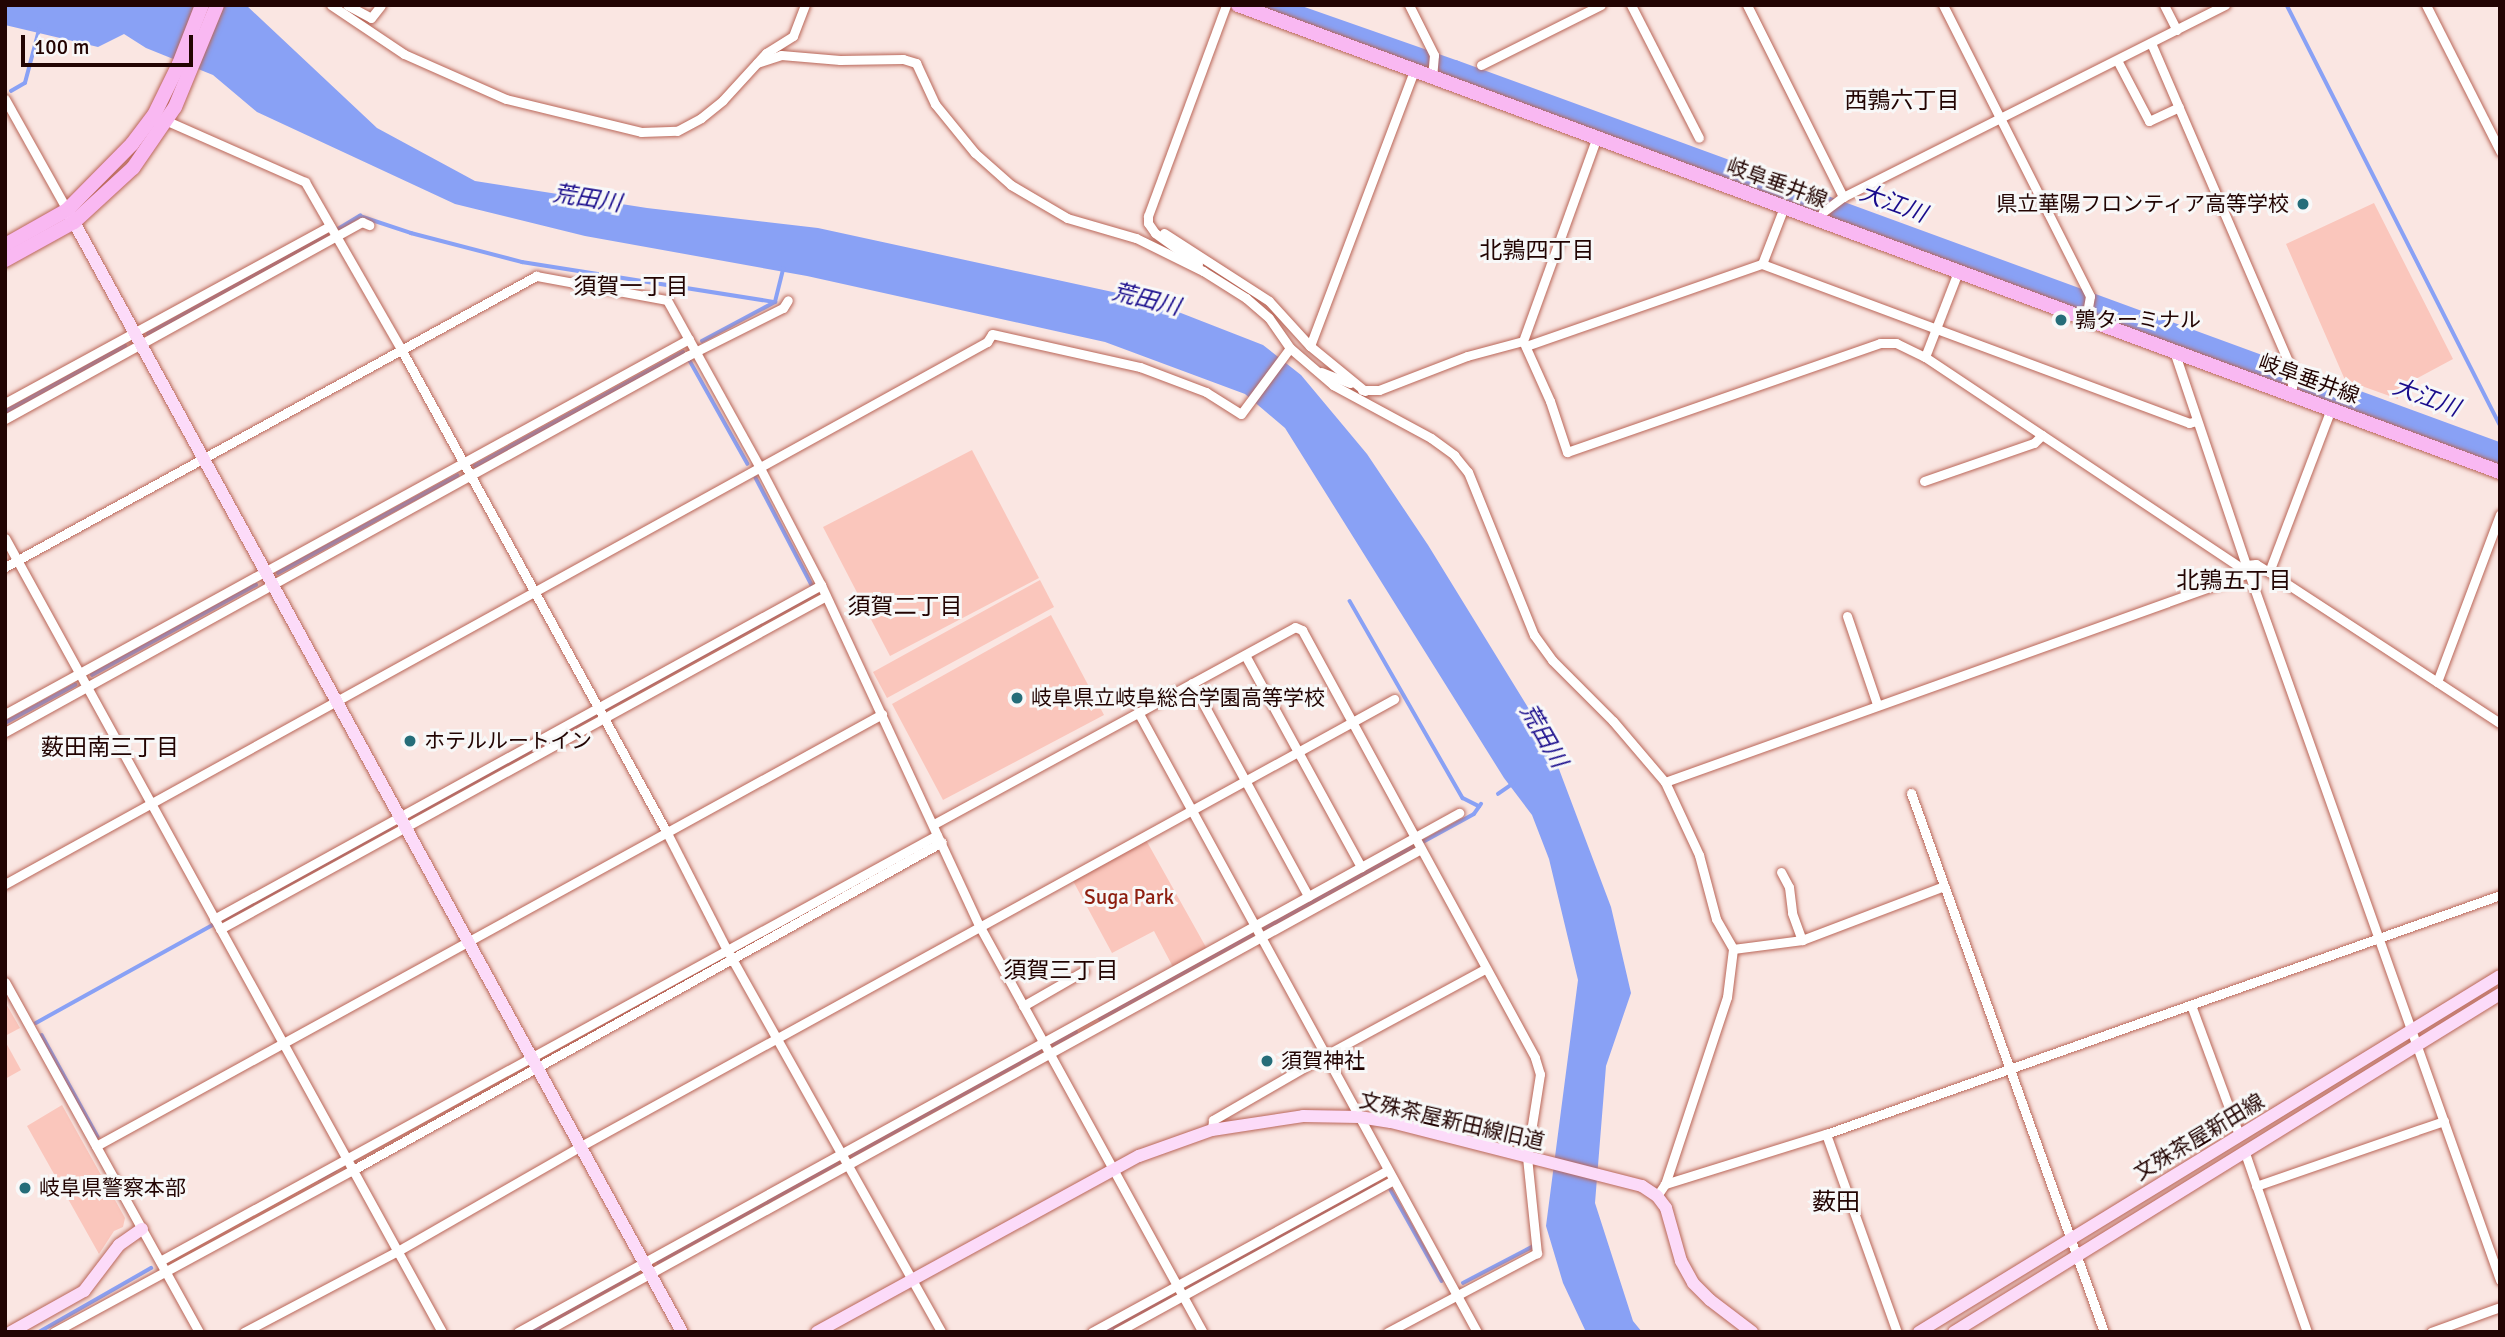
<!DOCTYPE html>
<meta charset="utf-8">
<style>
body{margin:0}
#map{position:relative;width:2505px;height:1337px;overflow:hidden;background:#fae6e2;font-family:Signika,"Noto Sans JP",sans-serif}
div>[style]{position:absolute}
[style*='--x']{left:calc(var(--x)*1px);top:calc(var(--y)*1px);width:calc(var(--w)*1px);rotate:calc(var(--a)*1deg)}
.green>*{inset:0;background:#fac6bc}
.water>*{inset:0;background:#89a1f5}
.stream>*{height:3.5px;margin:-1.75px;padding:0 1.75px;transform-origin:1.75px;border-radius:1.75px;background:#89a1f5}
.river>*{height:21px;margin:-10.5px;padding:0 10.5px;transform-origin:10.5px;border-radius:10.5px;background:#89a1f5}
.roads{filter:drop-shadow(0 0 2px #b96658) drop-shadow(0 0 2px #b96658)}
.street>*{height:9px;margin:-4.5px;padding:0 4.5px;transform-origin:4.5px;border-radius:4.5px;background:#fff}
.secondary>*{height:12px;margin:-6px;padding:0 6px;transform-origin:6px;border-radius:6px;background:#fcdbf9}
.primary>*{height:14px;margin:-7px;padding:0 7px;transform-origin:7px;border-radius:7px;background:#f9b8f2}
.dots>*{width:19px;height:19px;translate:-50% -50%;box-sizing:border-box;border:4px solid #f8f8f8;border-radius:50%}
span{translate:-50% -50%;white-space:nowrap;text-align:center;line-height:1.15;-webkit-text-stroke:6px #f8f8f8;paint-order:stroke}
.street-label{font-size:21px;color:#220402}
.poi-label{font-size:21px;color:#220402}
.right{translate:-100% -50%;text-align:right}
.left{translate:0 -50%;text-align:left}
.park-label{font-size:21px;color:#8e1e0f}
.neighbourhood-label{font-size:23px;color:#220402}
.water-label{font-size:23px;color:#190c8c;font-style:italic}
.quarter-label{font-size:24px;color:#220402}
.frame{position:absolute;inset:0;border:7px solid #220402;pointer-events:none}
.scale{position:absolute;left:21px;top:35px;width:172px;height:32px;box-sizing:border-box;border:4px solid #220402;border-top:0;padding-left:9px;font-size:21px;line-height:24px;white-space:nowrap;color:#220402;-webkit-text-stroke:5px #f8f8f8;paint-order:stroke}
</style>
<div id="map">
<div class="green">
<i style="clip-path:polygon(2374px 203px,2453px 359px,2399px 388px,2398px 399px,2345px 380px,2286px 244px)"></i>
<i style="clip-path:polygon(972px 450px,1039px 578px,890px 656px,823px 527px)"></i>
<i style="clip-path:polygon(1040px 580px,1054px 607px,887px 698px,873px 672px)"></i>
<i style="clip-path:polygon(1051px 615px,1104px 715px,943px 800px,892px 704px)"></i>
<i style="clip-path:polygon(1146px 840px,1207px 949px,1173px 967px,1154px 931px,1112px 953px,1072px 879px)"></i>
<i style="clip-path:polygon(5px 1002px,20px 1028px,5px 1036px)"></i>
<i style="clip-path:polygon(5px 1041px,21px 1070px,5px 1079px)"></i>
<i style="clip-path:polygon(62px 1105px,125px 1218px,123px 1227px,114px 1231px,99px 1254px,27px 1126px)"></i>
</div>
<div class="water">
<i style="clip-path:polygon(5px 5px,246px 5px,377px 128px,475px 181px,647px 208px,818px 228px,1145px 299px,1263px 345px,1301px 375px,1367px 454px,1428px 545px,1548px 740px,1611px 907px,1631px 993px,1606px 1066px,1595px 1203px,1633px 1321px,1642px 1332px,1586px 1332px,1563px 1283px,1546px 1226px,1578px 980px,1549px 859px,1532px 815px,1504px 778px,1285px 428px,1245px 394px,1105px 342px,807px 276px,585px 236px,455px 204px,257px 112px,213px 75px,146px 48px,124px 34px,98px 47px,5px 25px)"></i>
</div>
<div class="stream">
<i style="--x:2287;--y:5;--w:470;--a:63.1"></i>
<i style="--x:11;--y:91;--w:16;--a:-30"></i>
<i style="--x:25;--y:83;--w:55;--a:-75.2"></i>
<i style="--x:338;--y:229;--w:26;--a:-31"></i>
<i style="--x:360;--y:216;--w:54;--a:18.4"></i>
<i style="--x:411;--y:233;--w:115;--a:14.6"></i>
<i style="--x:522;--y:262;--w:256;--a:9"></i>
<i style="--x:148;--y:334;--w:205;--a:-28.9"></i>
<i style="--x:702;--y:341;--w:83;--a:-28.1"></i>
<i style="--x:775;--y:302;--w:34;--a:-76"></i>
<i style="--x:689;--y:359;--w:120;--a:60.7"></i>
<i style="--x:5;--y:412;--w:137;--a:-28.8"></i>
<i style="--x:475;--y:466;--w:237;--a:-28.7"></i>
<i style="--x:756;--y:478;--w:121;--a:62.4"></i>
<i style="--x:278;--y:573;--w:204;--a:-28.5"></i>
<i style="--x:1350;--y:601;--w:227;--a:60.2"></i>
<i style="--x:1463;--y:798;--w:18;--a:27"></i>
<i style="--x:92;--y:675;--w:187;--a:-28.8"></i>
<i style="--x:604;--y:710;--w:242;--a:-28.9"></i>
<i style="--x:5;--y:723;--w:80;--a:-28.5"></i>
<i style="--x:1498;--y:794;--w:19;--a:-35"></i>
<i style="--x:412;--y:816;--w:209;--a:-28.9"></i>
<i style="--x:1421;--y:843;--w:60;--a:-28.7"></i>
<i style="--x:1474;--y:814;--w:12;--a:-55"></i>
<i style="--x:221;--y:921;--w:195;--a:-28.8"></i>
<i style="--x:1262;--y:930;--w:172;--a:-28.8"></i>
<i style="--x:1100;--y:1019;--w:174;--a:-28.9"></i>
<i style="--x:36;--y:1023;--w:202;--a:-29"></i>
<i style="--x:42;--y:1035;--w:116;--a:61.2"></i>
<i style="--x:1052;--y:1045;--w:27;--a:-28"></i>
<i style="--x:849;--y:1157;--w:219;--a:-28.9"></i>
<i style="--x:319;--y:1179;--w:18;--a:-29"></i>
<i style="--x:1391;--y:1190;--w:104;--a:60.7"></i>
<i style="--x:658;--y:1262;--w:208;--a:-28.8"></i>
<i style="--x:1463;--y:1283;--w:78;--a:-27.6"></i>
<i style="--x:1190;--y:1285;--w:210;--a:-28.8"></i>
<i style="--x:39;--y:1332;--w:129;--a:-29.7"></i>
<i style="--x:532;--y:1332;--w:120;--a:-29.3"></i>
<i style="--x:1104;--y:1332;--w:75;--a:-28.6"></i>
</div>
<div class="river">
<i style="--x:1268;--y:5;--w:197;--a:19.3"></i>
<i style="--x:1454;--y:70;--w:1114;--a:20.11"></i>
</div>
<div class="roads">
<div class="street">
<i style="--x:331;--y:5;--w:88;--a:33.9"></i>
<i style="--x:404;--y:54;--w:111;--a:23.8"></i>
<i style="--x:506;--y:99;--w:139;--a:13.7"></i>
<i style="--x:641;--y:132;--w:36;--a:-2"></i>
<i style="--x:677;--y:131;--w:27;--a:-28"></i>
<i style="--x:701;--y:118;--w:28;--a:-39"></i>
<i style="--x:723;--y:100;--w:64;--a:-47.5"></i>
<i style="--x:766;--y:53;--w:32;--a:-32"></i>
<i style="--x:793;--y:36;--w:33;--a:-69"></i>
<i style="--x:347;--y:5;--w:27;--a:28"></i>
<i style="--x:371;--y:18;--w:16;--a:-52"></i>
<i style="--x:1409;--y:5;--w:56;--a:63.4"></i>
<i style="--x:1434;--y:55;--w:22;--a:95"></i>
<i style="--x:1631;--y:5;--w:149;--a:62.9"></i>
<i style="--x:1747;--y:5;--w:215;--a:63.4"></i>
<i style="--x:1943;--y:5;--w:326;--a:63.2"></i>
<i style="--x:2090;--y:296;--w:23;--a:100"></i>
<i style="--x:2164;--y:5;--w:28;--a:63"></i>
<i style="--x:2426;--y:5;--w:164;--a:63.1"></i>
<i style="--x:2151;--y:43;--w:356;--a:66.7"></i>
<i style="--x:2292;--y:370;--w:25;--a:90"></i>
<i style="--x:2117;--y:60;--w:69;--a:62.3"></i>
<i style="--x:2149;--y:121;--w:33;--a:-25"></i>
<i style="--x:757;--y:63;--w:25;--a:-18"></i>
<i style="--x:781;--y:55;--w:59;--a:4.8"></i>
<i style="--x:840;--y:60;--w:63;--a:-0.9"></i>
<i style="--x:903;--y:59;--w:14;--a:17"></i>
<i style="--x:916;--y:63;--w:45;--a:65.1"></i>
<i style="--x:935;--y:104;--w:63;--a:50.8"></i>
<i style="--x:975;--y:153;--w:48;--a:41.6"></i>
<i style="--x:1011;--y:185;--w:65;--a:30.5"></i>
<i style="--x:1067;--y:218;--w:72;--a:16.2"></i>
<i style="--x:1136;--y:238;--w:75;--a:26.2"></i>
<i style="--x:1203;--y:271;--w:51;--a:32.1"></i>
<i style="--x:1246;--y:298;--w:30;--a:41"></i>
<i style="--x:1269;--y:318;--w:37;--a:55"></i>
<i style="--x:1290;--y:348;--w:57;--a:40.7"></i>
<i style="--x:1333;--y:385;--w:111;--a:28.4"></i>
<i style="--x:1431;--y:438;--w:29;--a:36"></i>
<i style="--x:1454;--y:455;--w:22;--a:51"></i>
<i style="--x:1468;--y:472;--w:176;--a:68"></i>
<i style="--x:1534;--y:635;--w:31;--a:54"></i>
<i style="--x:1552;--y:660;--w:86;--a:45"></i>
<i style="--x:1613;--y:721;--w:80;--a:49.6"></i>
<i style="--x:1665;--y:782;--w:81;--a:65"></i>
<i style="--x:1699;--y:855;--w:66;--a:75.1"></i>
<i style="--x:1716;--y:919;--w:34;--a:60"></i>
<i style="--x:1733;--y:949;--w:48;--a:97.1"></i>
<i style="--x:1727;--y:997;--w:197;--a:108.3"></i>
<i style="--x:1665;--y:1184;--w:14;--a:124"></i>
<i style="--x:1481;--y:65;--w:134;--a:-26.6"></i>
<i style="--x:5;--y:99;--w:127;--a:60.8"></i>
<i style="--x:167;--y:121;--w:151;--a:23.8"></i>
<i style="--x:305;--y:182;--w:193;--a:60.1"></i>
<i style="--x:401;--y:349;--w:550;--a:61.2"></i>
<i style="--x:666;--y:831;--w:134;--a:62.9"></i>
<i style="--x:727;--y:950;--w:438;--a:60.7"></i>
<i style="--x:1784;--y:207;--w:61;--a:111.1"></i>
<i style="--x:1762;--y:264;--w:456;--a:20.4"></i>
<i style="--x:2189;--y:423;--w:7;--a:-16"></i>
<i style="--x:1820;--y:221;--w:9;--a:-72"></i>
<i style="--x:1823;--y:212;--w:25;--a:-37"></i>
<i style="--x:1843;--y:197;--w:428;--a:-26.7"></i>
<i style="--x:1164;--y:233;--w:125;--a:32.9"></i>
<i style="--x:1269;--y:301;--w:61;--a:47.7"></i>
<i style="--x:1310;--y:346;--w:71;--a:39.3"></i>
<i style="--x:1198;--y:264;--w:53;--a:-144.2"></i>
<i style="--x:1155;--y:233;--w:12;--a:-125"></i>
<i style="--x:1148;--y:223;--w:7;--a:-90"></i>
<i style="--x:1148;--y:216;--w:225;--a:-69.7"></i>
<i style="--x:1523;--y:341;--w:66;--a:65.8"></i>
<i style="--x:1550;--y:401;--w:54;--a:71.6"></i>
<i style="--x:1567;--y:452;--w:331;--a:-19.2"></i>
<i style="--x:1880;--y:343;--w:16;--a:0"></i>
<i style="--x:1896;--y:343;--w:32;--a:26"></i>
<i style="--x:1925;--y:357;--w:91;--a:-68.8"></i>
<i style="--x:1523;--y:341;--w:215;--a:-70.1"></i>
<i style="--x:1310;--y:346;--w:294;--a:-69.3"></i>
<i style="--x:1526;--y:346;--w:250;--a:-19.2"></i>
<i style="--x:2174;--y:351;--w:226;--a:71.4"></i>
<i style="--x:2246;--y:565;--w:759;--a:70.44"></i>
<i style="--x:1321;--y:372;--w:31;--a:21"></i>
<i style="--x:1362;--y:390;--w:17;--a:0"></i>
<i style="--x:1379;--y:390;--w:94;--a:-21.1"></i>
<i style="--x:1467;--y:356;--w:58;--a:-15"></i>
<i style="--x:5;--y:403;--w:370;--a:-28.6"></i>
<i style="--x:5;--y:419;--w:408;--a:-28.9"></i>
<i style="--x:362;--y:222;--w:8;--a:23"></i>
<i style="--x:2042;--y:435;--w:249;--a:33.7"></i>
<i style="--x:1924;--y:481;--w:116;--a:-19.1"></i>
<i style="--x:2034;--y:443;--w:11;--a:-45"></i>
<i style="--x:2042;--y:435;--w:141;--a:-146.3"></i>
<i style="--x:5;--y:538;--w:906;--a:61.17"></i>
<i style="--x:2246;--y:565;--w:10;--a:-6"></i>
<i style="--x:2256;--y:564;--w:15;--a:32"></i>
<i style="--x:2269;--y:572;--w:276;--a:33.2"></i>
<i style="--x:5;--y:567;--w:606;--a:-28.72"></i>
<i style="--x:536;--y:276;--w:133;--a:10.4"></i>
<i style="--x:667;--y:300;--w:190;--a:61"></i>
<i style="--x:759;--y:466;--w:134;--a:62.5"></i>
<i style="--x:821;--y:585;--w:377;--a:65.1"></i>
<i style="--x:980;--y:927;--w:462;--a:61.2"></i>
<i style="--x:2269;--y:572;--w:174;--a:-69.2"></i>
<i style="--x:1847;--y:616;--w:93;--a:71.2"></i>
<i style="--x:1245;--y:655;--w:242;--a:61.3"></i>
<i style="--x:2437;--y:682;--w:179;--a:-69.4"></i>
<i style="--x:1192;--y:683;--w:243;--a:61.4"></i>
<i style="--x:1138;--y:712;--w:707;--a:61.33"></i>
<i style="--x:5;--y:714;--w:780;--a:-28.73"></i>
<i style="--x:5;--y:732;--w:779;--a:-28.87"></i>
<i style="--x:687;--y:356;--w:107;--a:-26.6"></i>
<i style="--x:783;--y:308;--w:9;--a:-58"></i>
<i style="--x:1665;--y:782;--w:620;--a:-19.69"></i>
<i style="--x:1911;--y:793;--w:573;--a:70.3"></i>
<i style="--x:934;--y:824;--w:411;--a:-28.6"></i>
<i style="--x:1295;--y:627;--w:8;--a:23"></i>
<i style="--x:1302;--y:630;--w:487;--a:61.4"></i>
<i style="--x:1535;--y:1058;--w:17;--a:73"></i>
<i style="--x:1540;--y:1074;--w:84;--a:98.9"></i>
<i style="--x:1527;--y:1157;--w:97;--a:84.1"></i>
<i style="--x:1537;--y:1253;--w:169;--a:152.1"></i>
<i style="--x:1781;--y:872;--w:17;--a:62"></i>
<i style="--x:1789;--y:887;--w:26;--a:83"></i>
<i style="--x:1792;--y:913;--w:29;--a:70"></i>
<i style="--x:5;--y:884;--w:1122;--a:-28.9"></i>
<i style="--x:987;--y:342;--w:9;--a:-58"></i>
<i style="--x:992;--y:334;--w:152;--a:12.6"></i>
<i style="--x:1140;--y:367;--w:71;--a:20.7"></i>
<i style="--x:1206;--y:392;--w:41;--a:32.2"></i>
<i style="--x:1241;--y:414;--w:82;--a:-53.4"></i>
<i style="--x:214;--y:919;--w:693;--a:-28.82"></i>
<i style="--x:220;--y:929;--w:691;--a:-28.79"></i>
<i style="--x:1733;--y:949;--w:70;--a:-7.4"></i>
<i style="--x:1802;--y:940;--w:152;--a:-20.8"></i>
<i style="--x:5;--y:982;--w:400;--a:61"></i>
<i style="--x:2191;--y:1005;--w:139;--a:69.7"></i>
<i style="--x:1023;--y:1006;--w:70;--a:-29.8"></i>
<i style="--x:1212;--y:1130;--w:10;--a:-84"></i>
<i style="--x:1213;--y:1120;--w:128;--a:-30"></i>
<i style="--x:1324;--y:1056;--w:183;--a:-28.4"></i>
<i style="--x:1826;--y:1134;--w:210;--a:70.3"></i>
<i style="--x:96;--y:1146;--w:897;--a:-28.79"></i>
<i style="--x:2245;--y:1153;--w:189;--a:70.9"></i>
<i style="--x:1665;--y:1184;--w:169;--a:-17.3"></i>
<i style="--x:1826;--y:1134;--w:715;--a:-19.52"></i>
<i style="--x:2256;--y:1186;--w:199;--a:-19.1"></i>
<i style="--x:160;--y:1261;--w:886;--a:-28.73"></i>
<i style="--x:54;--y:1332;--w:338;--a:-28.5"></i>
<i style="--x:351;--y:1171;--w:676;--a:-29.1"></i>
<i style="--x:244;--y:1332;--w:172;--a:-27.8"></i>
<i style="--x:396;--y:1252;--w:213;--a:-29.8"></i>
<i style="--x:581;--y:1146;--w:928;--a:-28.8"></i>
<i style="--x:518;--y:1332;--w:1075;--a:-28.88"></i>
<i style="--x:544;--y:1332;--w:1001;--a:-28.84"></i>
<i style="--x:1092;--y:1332;--w:337;--a:-28.7"></i>
<i style="--x:1117;--y:1332;--w:315;--a:-28.8"></i>
<i style="--x:2431;--y:1332;--w:73;--a:-19.9"></i>
</div>
<div class="secondary">
<i style="--x:70;--y:215;--w:1274;--a:61.28"></i>
<i style="--x:11;--y:1332;--w:84;--a:-29.3"></i>
<i style="--x:84;--y:1291;--w:58;--a:-52.7"></i>
<i style="--x:119;--y:1245;--w:28;--a:-35"></i>
<i style="--x:817;--y:1332;--w:367;--a:-28.7"></i>
<i style="--x:1139;--y:1156;--w:77;--a:-19.6"></i>
<i style="--x:1212;--y:1130;--w:92;--a:-8.7"></i>
<i style="--x:1303;--y:1116;--w:56;--a:1"></i>
<i style="--x:1359;--y:1117;--w:32;--a:9"></i>
<i style="--x:1391;--y:1122;--w:259;--a:14.3"></i>
<i style="--x:1642;--y:1186;--w:18;--a:34"></i>
<i style="--x:1657;--y:1196;--w:15;--a:53"></i>
<i style="--x:1666;--y:1208;--w:55;--a:74.2"></i>
<i style="--x:1681;--y:1261;--w:25;--a:61"></i>
<i style="--x:1693;--y:1283;--w:24;--a:45"></i>
<i style="--x:1710;--y:1300;--w:53;--a:37.3"></i>
<i style="--x:1919;--y:1332;--w:681;--a:-31.5"></i>
<i style="--x:1954;--y:1332;--w:642;--a:-31.76"></i>
</div>
<div class="primary">
<i style="--x:1238;--y:5;--w:1346;--a:20.31"></i>
<i style="--x:5;--y:245;--w:71;--a:-29.4"></i>
<i style="--x:67;--y:210;--w:93;--a:-45.4"></i>
<i style="--x:132;--y:144;--w:36;--a:-53"></i>
<i style="--x:154;--y:115;--w:57;--a:-63.9"></i>
<i style="--x:179;--y:64;--w:63;--a:-68.7"></i>
<i style="--x:5;--y:260;--w:79;--a:-28.8"></i>
<i style="--x:74;--y:222;--w:80;--a:-42.5"></i>
<i style="--x:133;--y:168;--w:74;--a:-55.5"></i>
<i style="--x:175;--y:107;--w:110;--a:-67.6"></i>
</div>
</div>
<div class="dots">
<i style="left:2303px;top:204px;background:#256d79"></i>
<i style="left:2061px;top:320px;background:#256d79"></i>
<i style="left:1017px;top:698px;background:#256d79"></i>
<i style="left:410px;top:741px;background:#256d79"></i>
<i style="left:1267px;top:1061px;background:#256d79"></i>
<i style="left:25px;top:1188px;background:#256d79"></i>
</div>
<div class="street-label">
<span style="left:1777px;top:183px;rotate:20deg">岐阜垂井線</span>
<span style="left:2309px;top:379px;rotate:20deg">岐阜垂井線</span>
<span style="left:1452px;top:1121px;rotate:13deg">文殊茶屋新田線旧道</span>
<span style="left:2199px;top:1137px;rotate:-31deg">文殊茶屋新田線</span>
</div>
<div class="poi-label">
<span class="right" style="left:2289px;top:204px">県立華陽フロンティア高等学校</span>
<span class="left" style="left:2075px;top:320px">鶉ターミナル</span>
<span class="left" style="left:1031px;top:698px">岐阜県立岐阜総合学園高等学校</span>
<span class="left" style="left:424px;top:741px">ホテルルートイン</span>
<span class="left" style="left:1281px;top:1061px">須賀神社</span>
<span class="left" style="left:39px;top:1188px">岐阜県警察本部</span>
</div>
<div class="park-label">
<span style="left:1129px;top:897px">Suga Park</span>
</div>
<div class="neighbourhood-label">
<span style="left:1902px;top:101px">西鶉六丁目</span>
<span style="left:1537px;top:251px">北鶉四丁目</span>
<span style="left:631px;top:287px">須賀一丁目</span>
<span style="left:2234px;top:581px">北鶉五丁目</span>
<span style="left:905px;top:607px">須賀二丁目</span>
<span style="left:110px;top:748px">薮田南三丁目</span>
<span style="left:1061px;top:971px">須賀三丁目</span>
</div>
<div class="water-label">
<span style="left:587px;top:199px;rotate:9deg">荒田川</span>
<span style="left:1893px;top:204px;rotate:20deg">大江川</span>
<span style="left:1146px;top:300px;rotate:14deg">荒田川</span>
<span style="left:2426px;top:398px;rotate:20deg">大江川</span>
<span style="left:1543px;top:736px;rotate:60deg">荒田川</span>
</div>
<div class="quarter-label">
<span style="left:1836px;top:1203px">薮田</span>
</div>
<div class="frame"></div>
<div class="scale">100 m</div>
</div>
